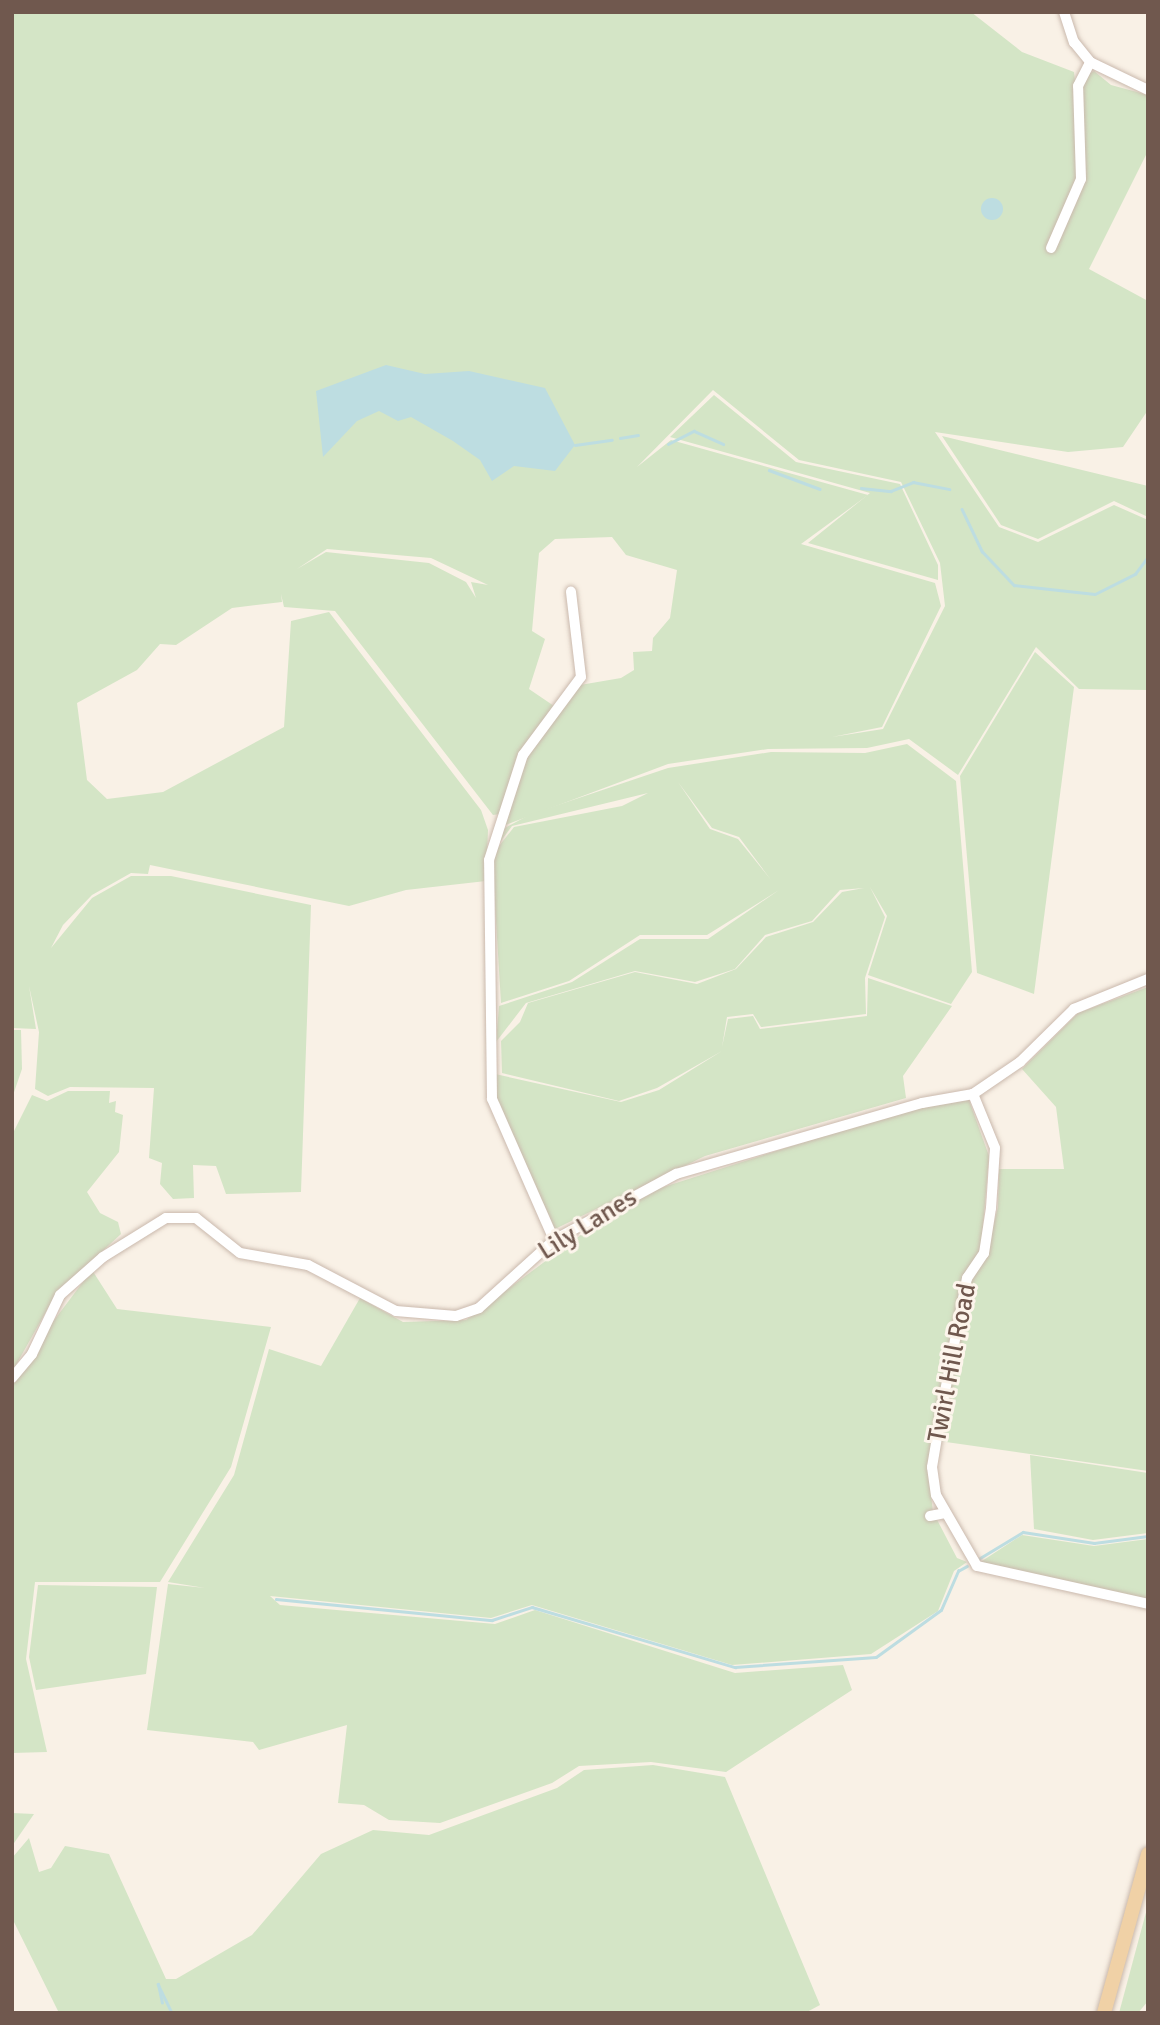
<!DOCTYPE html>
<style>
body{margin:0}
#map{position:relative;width:1160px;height:2025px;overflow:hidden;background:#f9f1e6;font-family:Signika,sans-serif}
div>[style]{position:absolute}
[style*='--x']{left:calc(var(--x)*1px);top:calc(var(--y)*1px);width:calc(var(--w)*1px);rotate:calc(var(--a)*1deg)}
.green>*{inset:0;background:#d4e5c6}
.water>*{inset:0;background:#bddde1}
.round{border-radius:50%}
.stream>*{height:2.5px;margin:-1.25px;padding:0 1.25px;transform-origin:1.25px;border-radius:1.25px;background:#bddde1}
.roads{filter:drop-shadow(0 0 2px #cab9ad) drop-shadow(0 0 2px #cab9ad)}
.minor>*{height:10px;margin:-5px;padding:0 5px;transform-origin:5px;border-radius:5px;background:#fff}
.major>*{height:14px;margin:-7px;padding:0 7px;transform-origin:7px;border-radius:7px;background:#f0d1a6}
span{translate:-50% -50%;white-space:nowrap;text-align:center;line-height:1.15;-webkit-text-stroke:6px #fdf5ec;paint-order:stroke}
.street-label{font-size:26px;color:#70584e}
.frame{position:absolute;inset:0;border:14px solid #70584e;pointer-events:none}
</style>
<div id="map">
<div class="green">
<i style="clip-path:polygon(evenodd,12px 12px,971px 12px,1022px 52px,1074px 72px,1075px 81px,1094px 71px,1111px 85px,1148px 95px,1148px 151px,1089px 269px,1148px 301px,1148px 410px,1123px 447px,1068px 452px,935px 432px,999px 527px,1038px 542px,1114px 505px,1148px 520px,1148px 690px,1079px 689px,1036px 647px,958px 775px,909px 739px,867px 748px,768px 749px,668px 764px,503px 826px,517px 772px,580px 685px,621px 678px,634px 670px,633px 652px,652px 651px,653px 638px,670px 618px,677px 570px,626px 555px,612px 537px,555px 539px,539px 553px,532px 631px,545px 639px,529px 689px,554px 706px,517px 756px,500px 814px,493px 815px,335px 611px,284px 607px,281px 594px,282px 602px,232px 608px,176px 645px,160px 644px,137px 670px,77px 703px,87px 780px,107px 799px,163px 792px,284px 727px,291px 621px,329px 612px,481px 810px,488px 830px,486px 881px,406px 890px,349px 906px,150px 865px,148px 874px,131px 873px,92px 895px,63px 925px,51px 948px,92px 898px,131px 876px,171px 876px,311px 905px,301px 1192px,226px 1194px,216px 1166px,193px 1165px,194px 1198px,173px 1199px,160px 1184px,162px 1163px,149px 1158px,154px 1088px,70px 1087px,48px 1096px,35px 1089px,39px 1032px,29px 986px,36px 1029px,12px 1028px,12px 12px,713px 390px,799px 460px,901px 482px,940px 563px,945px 606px,883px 729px,832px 737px,882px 727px,941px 606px,935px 583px,801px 544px,868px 495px,671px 440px,637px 467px,713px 390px,12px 12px,327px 549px,431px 558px,488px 585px,471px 582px,476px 598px,466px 582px,429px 563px,326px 552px,297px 569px,327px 549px)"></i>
<i style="clip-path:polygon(714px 395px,796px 462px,900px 484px,938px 565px,938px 580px,808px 543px,870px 493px,670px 437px)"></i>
<i style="clip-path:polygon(942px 436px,1148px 486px,1148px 517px,1114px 501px,1038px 539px,1001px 525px)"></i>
<i style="clip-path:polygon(1035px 652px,1074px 687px,1034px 994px,977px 973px,960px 776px)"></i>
<i style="clip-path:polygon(evenodd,907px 744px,956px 781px,972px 972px,951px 1004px,868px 975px,887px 916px,870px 887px,885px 917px,865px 978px,866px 1014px,761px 1027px,753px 1014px,727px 1017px,722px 1047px,728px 1019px,753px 1016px,760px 1029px,867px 1016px,868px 978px,952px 1006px,903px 1076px,906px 1098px,705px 1156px,555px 1229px,497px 1102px,495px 1074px,621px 1102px,659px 1090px,722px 1051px,657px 1088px,619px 1101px,502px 1073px,501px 1041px,520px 1022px,528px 1003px,635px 972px,697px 984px,736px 969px,766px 937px,813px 922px,842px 892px,864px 888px,840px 890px,812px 921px,765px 935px,735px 969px,695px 982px,635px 971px,526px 1003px,496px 1042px,499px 1006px,572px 982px,640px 939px,708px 939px,779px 890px,707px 935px,640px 935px,569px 981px,501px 1003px,492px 855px,514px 827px,622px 806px,648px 793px,512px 826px,492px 853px,501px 830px,531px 814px,668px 768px,771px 752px,865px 753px,907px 744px,678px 782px,712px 828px,739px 837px,771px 880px,738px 839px,710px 829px,678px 782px)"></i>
<i style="clip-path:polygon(1148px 987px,1148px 1471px,939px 1441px,970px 1281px,986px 1255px,998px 1207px,999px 1169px,1064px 1169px,1056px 1107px,1022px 1069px,1078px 1013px)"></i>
<i style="clip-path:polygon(12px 1030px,21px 1030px,22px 1069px,12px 1098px)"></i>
<i style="clip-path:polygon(68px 1091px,110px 1091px,109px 1103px,116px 1101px,115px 1112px,123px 1115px,119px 1152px,87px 1192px,100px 1213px,118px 1222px,121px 1234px,56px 1294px,12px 1372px,12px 1135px,32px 1095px,47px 1101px)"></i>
<i style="clip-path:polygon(969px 1100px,989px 1156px,981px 1250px,963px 1278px,928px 1470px,933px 1512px,957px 1558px,967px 1562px,954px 1571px,938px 1611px,871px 1654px,732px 1665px,532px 1605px,491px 1618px,270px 1596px,280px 1605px,495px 1624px,535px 1610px,735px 1673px,843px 1665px,852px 1690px,726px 1772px,651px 1762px,579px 1766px,552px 1783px,440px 1823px,389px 1820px,364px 1805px,338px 1803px,347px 1725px,259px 1750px,253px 1742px,147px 1730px,168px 1584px,205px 1588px,168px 1582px,234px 1475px,269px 1349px,321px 1366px,360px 1298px,403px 1322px,466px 1320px,632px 1197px,899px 1112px)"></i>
<i style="clip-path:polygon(92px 1270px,117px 1309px,271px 1327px,231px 1467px,160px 1582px,35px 1582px,26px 1659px,47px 1752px,12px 1753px,12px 1376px)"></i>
<i style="clip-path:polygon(1030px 1455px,1148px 1473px,1148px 1533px,1093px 1540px,1034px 1529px)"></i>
<i style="clip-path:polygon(1022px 1535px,1094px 1546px,1148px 1539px,1148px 1599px,979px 1563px)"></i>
<i style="clip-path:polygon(38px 1585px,157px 1587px,146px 1674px,36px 1690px,29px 1657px)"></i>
<i style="clip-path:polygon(653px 1765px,725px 1777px,820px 2005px,805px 2013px,59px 2013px,12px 1918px,12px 1858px,29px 1838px,39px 1872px,51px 1868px,65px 1846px,109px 1854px,166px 1979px,176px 1979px,252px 1935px,321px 1854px,373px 1830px,429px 1835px,557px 1788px,584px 1770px)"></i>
<i style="clip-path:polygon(12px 1813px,34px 1814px,12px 1846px)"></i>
<i style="clip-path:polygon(1148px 1905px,1148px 2001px,1138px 2013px,1119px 2013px)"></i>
</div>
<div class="water">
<i class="round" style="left:981px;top:198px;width:22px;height:22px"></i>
<i style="clip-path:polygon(386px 365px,425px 374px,469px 371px,545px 388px,575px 445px,555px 471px,514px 466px,492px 481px,480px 460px,453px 441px,411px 417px,398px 421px,379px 411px,357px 421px,323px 457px,316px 391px)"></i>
</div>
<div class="stream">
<i style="--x:620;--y:438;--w:18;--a:-9"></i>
<i style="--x:668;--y:444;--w:29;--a:-27"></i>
<i style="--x:694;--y:431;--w:32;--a:24"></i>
<i style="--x:575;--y:445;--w:37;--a:-8"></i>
<i style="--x:769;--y:470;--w:54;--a:20.4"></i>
<i style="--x:861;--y:488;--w:30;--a:6"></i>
<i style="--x:891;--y:491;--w:24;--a:-22"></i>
<i style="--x:913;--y:482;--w:37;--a:11"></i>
<i style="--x:962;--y:509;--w:47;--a:64.5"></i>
<i style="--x:982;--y:551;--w:47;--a:46.7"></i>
<i style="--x:1014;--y:585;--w:81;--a:6.3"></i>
<i style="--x:1095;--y:594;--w:45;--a:-26.6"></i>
<i style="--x:1135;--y:574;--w:21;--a:-53"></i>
<i style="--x:980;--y:1558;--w:50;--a:-31.2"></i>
<i style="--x:1023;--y:1532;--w:72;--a:8.8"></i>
<i style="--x:1094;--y:1543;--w:54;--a:-7.4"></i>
<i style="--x:276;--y:1599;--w:217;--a:5.6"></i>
<i style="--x:492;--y:1620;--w:42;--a:-18"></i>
<i style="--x:532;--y:1607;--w:212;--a:16.5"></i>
<i style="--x:735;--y:1667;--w:141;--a:-4.1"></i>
<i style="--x:876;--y:1657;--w:80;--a:-35.9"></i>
<i style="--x:941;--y:1610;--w:43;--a:-66.4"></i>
<i style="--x:958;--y:1571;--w:10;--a:-29"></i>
<i style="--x:162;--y:2003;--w:19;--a:-102"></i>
<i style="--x:158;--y:1984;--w:32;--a:64"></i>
</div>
<div class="roads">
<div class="minor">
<i style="--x:1064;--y:12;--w:32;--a:72"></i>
<i style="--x:1074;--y:42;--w:26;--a:51"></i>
<i style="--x:1090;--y:62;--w:64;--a:25.8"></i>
<i style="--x:1051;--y:248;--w:75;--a:-66.5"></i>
<i style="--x:1081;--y:179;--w:93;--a:-91.8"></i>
<i style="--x:1078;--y:86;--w:27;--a:-63"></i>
<i style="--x:973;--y:1094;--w:58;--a:67.8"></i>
<i style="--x:995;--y:1148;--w:60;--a:93.8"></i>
<i style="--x:991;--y:1208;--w:46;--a:98.8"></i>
<i style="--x:984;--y:1253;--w:30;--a:124"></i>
<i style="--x:967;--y:1278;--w:126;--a:101"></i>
<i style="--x:943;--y:1402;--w:66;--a:99.6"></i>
<i style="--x:932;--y:1467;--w:28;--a:82"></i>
<i style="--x:936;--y:1495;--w:82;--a:60"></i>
<i style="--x:977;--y:1566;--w:175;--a:12.5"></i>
<i style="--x:554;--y:1240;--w:154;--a:-113.7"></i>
<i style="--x:492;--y:1099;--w:239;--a:-90.7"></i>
<i style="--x:489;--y:860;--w:110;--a:-72.1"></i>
<i style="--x:523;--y:755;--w:97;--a:-53.4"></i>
<i style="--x:581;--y:677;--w:86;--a:-96.7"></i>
<i style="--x:12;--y:1378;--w:31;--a:-50"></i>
<i style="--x:32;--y:1354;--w:65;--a:-64.6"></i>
<i style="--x:60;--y:1295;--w:57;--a:-41.5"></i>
<i style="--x:103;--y:1257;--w:74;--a:-31.8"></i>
<i style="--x:166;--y:1218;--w:30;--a:0"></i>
<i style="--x:196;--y:1218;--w:56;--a:38.5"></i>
<i style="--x:240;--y:1253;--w:69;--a:10"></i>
<i style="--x:308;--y:1265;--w:99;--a:27.6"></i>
<i style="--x:396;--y:1311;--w:60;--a:4.8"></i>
<i style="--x:456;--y:1316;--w:24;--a:-19"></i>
<i style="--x:479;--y:1308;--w:101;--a:-42.2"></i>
<i style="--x:554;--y:1240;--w:139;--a:-28.4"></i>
<i style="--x:676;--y:1174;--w:256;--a:-16.1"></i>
<i style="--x:922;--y:1103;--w:52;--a:-10"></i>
<i style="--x:973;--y:1094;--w:57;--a:-34.2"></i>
<i style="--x:1020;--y:1062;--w:76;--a:-44.5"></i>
<i style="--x:1074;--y:1009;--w:80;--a:-22.1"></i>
<i style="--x:930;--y:1516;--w:15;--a:-11"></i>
</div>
<div class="major">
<i style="--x:1104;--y:2013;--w:165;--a:-74.5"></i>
</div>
</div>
<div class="street-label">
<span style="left:588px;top:1225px;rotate:-32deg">Lily Lanes</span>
<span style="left:953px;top:1363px;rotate:-79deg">Twirl Hill Road</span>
</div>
<div class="frame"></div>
</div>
